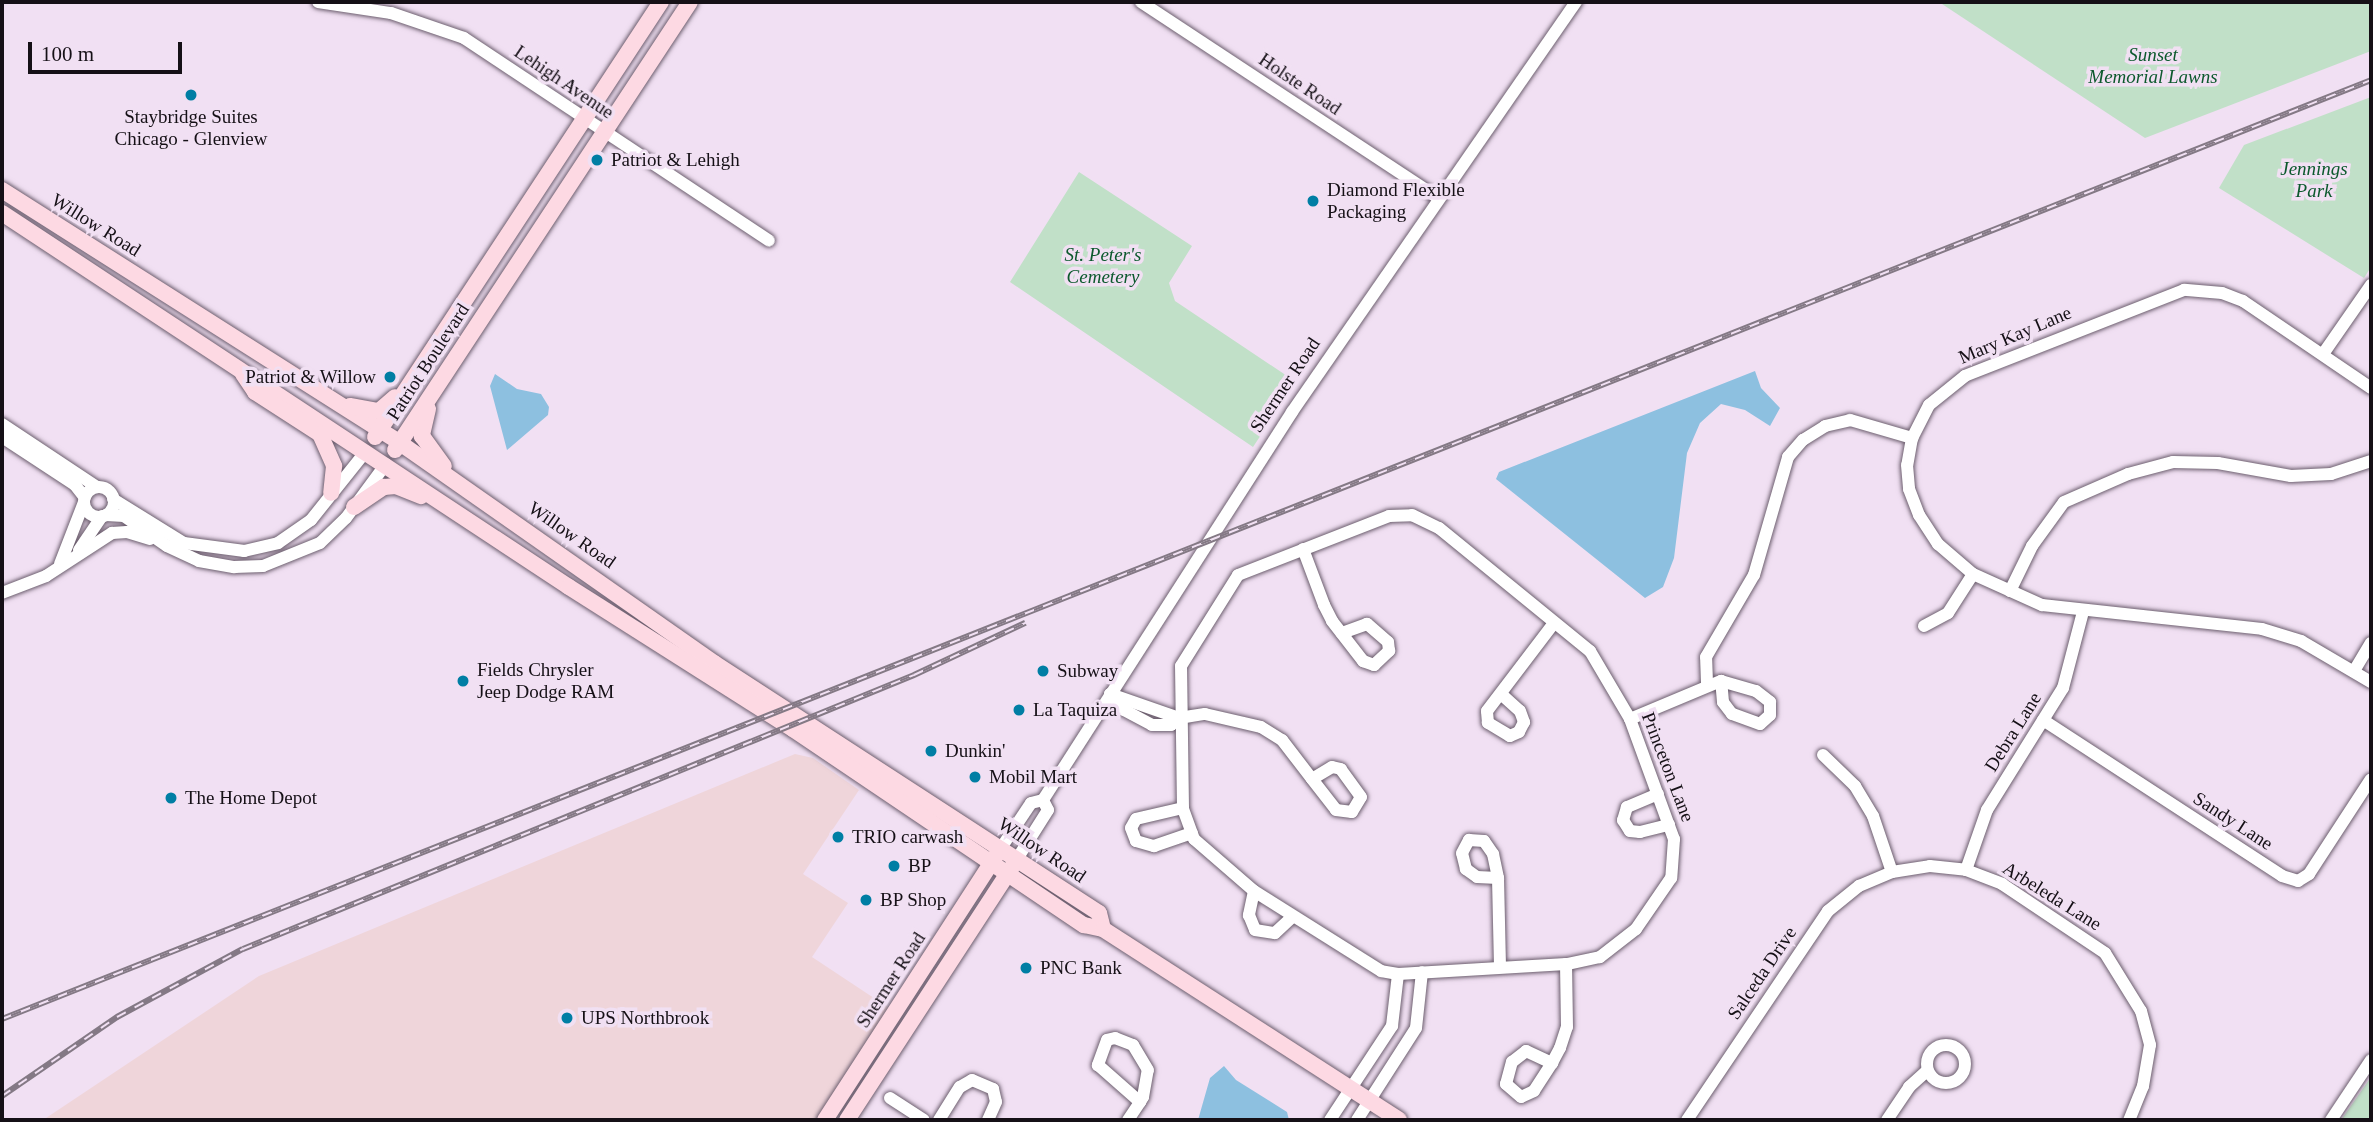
<!DOCTYPE html>
<style>
body{margin:0}
#map{position:relative;width:2373px;height:1122px;overflow:hidden;background:#f1e0f3;font-family:"Times New Roman",serif}
div>[style]{position:absolute}
[style*='--x']{left:calc(var(--x)*1px);top:calc(var(--y)*1px);width:calc(var(--w)*1px);rotate:calc(var(--a)*1deg)}
.industrial>*{inset:0;background:#efd5da}
.green>*{inset:0;background:#c1e0c8}
.water>*{inset:0;background:#8dc0e0}
.roads{filter:drop-shadow(0 0 2px #6c5e6e) drop-shadow(0 0 2px #6c5e6e)}
.minor>*{height:12px;margin:-6px;padding:0 6px;transform-origin:6px;border-radius:6px;background:#fff}
.minor>.ring{margin:-6px;padding:0;box-sizing:content-box;background:none;border:12px solid #fff;border-radius:50%}
.major>*{height:16px;margin:-8px;padding:0 8px;transform-origin:8px;border-radius:8px;background:#fdd9e3}
.rail>*{height:6px;margin-top:-3px;transform-origin:0;background:repeating-linear-gradient(90deg,#f1e0f3 0 10px,#847985 0 20px);box-sizing:border-box;border-block:2px solid #847985}
.dots>*{width:19px;height:19px;translate:-50% -50%;box-sizing:border-box;border:4px solid #f1e0f3;border-radius:50%}
span{translate:-50% -50%;white-space:nowrap;text-align:center;line-height:1.15;-webkit-text-stroke:7px #f1e0f3;paint-order:stroke}
.park-label{font-size:19px;color:#0c592d;font-style:italic}
.street-label{font-size:19px;color:#151016}
.poi-label{font-size:19px;color:#151016}
.left{translate:0 -50%;text-align:left}
.right{translate:-100% -50%;text-align:right}
.frame{position:absolute;inset:0;border:4px solid #151016;pointer-events:none}
.scale{position:absolute;left:28px;top:42px;width:154px;height:32px;box-sizing:border-box;border:4px solid #151016;border-top:0;padding-left:9px;font-size:21px;line-height:24px;white-space:nowrap;color:#151016;-webkit-text-stroke:5px #f1e0f3;paint-order:stroke}
</style>
<div id="map">
<div class="industrial">
<i style="clip-path:polygon(795px 754px,813px 758px,859px 790px,803px 874px,848px 903px,812px 957px,889px 1008px,816px 1120px,43px 1120px,259px 976px)"></i>
</div>
<div class="green">
<i style="clip-path:polygon(1939px 2px,2371px 2px,2371px 51px,2145px 138px)"></i>
<i style="clip-path:polygon(2371px 97px,2371px 267px,2364px 278px,2219px 188px,2244px 145px)"></i>
<i style="clip-path:polygon(1079px 172px,1192px 246px,1169px 283px,1175px 301px,1296px 382px,1253px 447px,1010px 282px)"></i>
<i style="clip-path:polygon(2371px 1077px,2371px 1120px,2341px 1120px)"></i>
</div>
<div class="water">
<i style="clip-path:polygon(1755px 371px,1761px 388px,1780px 408px,1770px 426px,1745px 410px,1721px 404px,1700px 423px,1687px 453px,1674px 558px,1663px 587px,1645px 598px,1496px 479px,1499px 472px)"></i>
<i style="clip-path:polygon(495px 374px,517px 389px,541px 394px,549px 407px,548px 415px,507px 450px,490px 386px)"></i>
<i style="clip-path:polygon(1224px 1066px,1236px 1080px,1287px 1112px,1289px 1120px,1198px 1120px,1210px 1078px)"></i>
</div>
<div class="roads">
<div class="minor">
<i style="--x:318;--y:2;--w:74;--a:8.6"></i>
<i style="--x:391;--y:13;--w:77;--a:18.9"></i>
<i style="--x:464;--y:38;--w:366;--a:33.6"></i>
<i style="--x:1141;--y:2;--w:356;--a:33.4"></i>
<i style="--x:2323;--y:354;--w:84;--a:-55.2"></i>
<i style="--x:2371;--y:388;--w:155;--a:-145.8"></i>
<i style="--x:2243;--y:301;--w:22;--a:-159"></i>
<i style="--x:2222;--y:293;--w:38;--a:-175"></i>
<i style="--x:2184;--y:290;--w:235;--a:158.6"></i>
<i style="--x:1965;--y:376;--w:46;--a:141.1"></i>
<i style="--x:1929;--y:405;--w:37;--a:117"></i>
<i style="--x:1912;--y:438;--w:27;--a:100"></i>
<i style="--x:1907;--y:465;--w:24;--a:85"></i>
<i style="--x:1909;--y:489;--w:28;--a:69"></i>
<i style="--x:1919;--y:515;--w:35;--a:57"></i>
<i style="--x:1938;--y:544;--w:46;--a:40.6"></i>
<i style="--x:1973;--y:574;--w:76;--a:24.2"></i>
<i style="--x:2042;--y:605;--w:221;--a:6.2"></i>
<i style="--x:2262;--y:629;--w:41;--a:17.1"></i>
<i style="--x:2301;--y:641;--w:81;--a:30.4"></i>
<i style="--x:2;--y:424;--w:114;--a:33.6"></i>
<i style="--x:2;--y:437;--w:87;--a:33.3"></i>
<i style="--x:75;--y:485;--w:16;--a:52"></i>
<i class="ring" style="left:84px;top:487px;width:18px;height:18px"></i>
<i style="--x:113;--y:499;--w:84;--a:31.8"></i>
<i style="--x:184;--y:543;--w:61;--a:7.6"></i>
<i style="--x:244;--y:551;--w:35;--a:-13"></i>
<i style="--x:278;--y:543;--w:40;--a:-34.9"></i>
<i style="--x:311;--y:520;--w:88;--a:-51.4"></i>
<i style="--x:106;--y:515;--w:18;--a:3"></i>
<i style="--x:124;--y:516;--w:52;--a:34.9"></i>
<i style="--x:167;--y:546;--w:35;--a:25"></i>
<i style="--x:199;--y:561;--w:36;--a:10"></i>
<i style="--x:234;--y:567;--w:29;--a:-2"></i>
<i style="--x:263;--y:566;--w:61;--a:-22"></i>
<i style="--x:320;--y:543;--w:36;--a:-44"></i>
<i style="--x:346;--y:518;--w:67;--a:-53.5"></i>
<i style="--x:1412;--y:515;--w:30;--a:26"></i>
<i style="--x:1439;--y:528;--w:195;--a:39.2"></i>
<i style="--x:1590;--y:651;--w:79;--a:59.5"></i>
<i style="--x:1630;--y:719;--w:128;--a:69.9"></i>
<i style="--x:1674;--y:839;--w:39;--a:94"></i>
<i style="--x:1671;--y:878;--w:62;--a:124.5"></i>
<i style="--x:1636;--y:929;--w:46;--a:142.1"></i>
<i style="--x:1600;--y:957;--w:35;--a:168"></i>
<i style="--x:1566;--y:964;--w:168;--a:176.6"></i>
<i style="--x:1398;--y:974;--w:17;--a:-170"></i>
<i style="--x:1381;--y:971;--w:150;--a:-147.8"></i>
<i style="--x:1254;--y:891;--w:79;--a:-139.1"></i>
<i style="--x:1194;--y:839;--w:33;--a:-110"></i>
<i style="--x:1183;--y:808;--w:142;--a:-90.8"></i>
<i style="--x:1181;--y:666;--w:107;--a:-57.9"></i>
<i style="--x:1238;--y:575;--w:162;--a:-21.3"></i>
<i style="--x:1389;--y:516;--w:23;--a:-2"></i>
<i style="--x:1303;--y:549;--w:60;--a:69.4"></i>
<i style="--x:1324;--y:605;--w:18;--a:63"></i>
<i style="--x:1332;--y:621;--w:51;--a:52.2"></i>
<i style="--x:1363;--y:661;--w:12;--a:20"></i>
<i style="--x:1374;--y:665;--w:21;--a:-43"></i>
<i style="--x:1389;--y:651;--w:9;--a:-96"></i>
<i style="--x:1388;--y:642;--w:28;--a:-139"></i>
<i style="--x:1367;--y:624;--w:27;--a:160"></i>
<i style="--x:79;--y:550;--w:41;--a:-55.9"></i>
<i style="--x:60;--y:564;--w:66;--a:-68.8"></i>
<i style="--x:2010;--y:591;--w:50;--a:-63.9"></i>
<i style="--x:2032;--y:546;--w:54;--a:-54"></i>
<i style="--x:2064;--y:502;--w:70;--a:-23.6"></i>
<i style="--x:2128;--y:474;--w:47;--a:-14.9"></i>
<i style="--x:2173;--y:462;--w:45;--a:1.3"></i>
<i style="--x:2218;--y:463;--w:74;--a:10.1"></i>
<i style="--x:2291;--y:476;--w:40;--a:-2.9"></i>
<i style="--x:2331;--y:474;--w:42;--a:-18"></i>
<i style="--x:2;--y:593;--w:47;--a:-21.1"></i>
<i style="--x:46;--y:576;--w:79;--a:-33.1"></i>
<i style="--x:112;--y:533;--w:15;--a:-4"></i>
<i style="--x:127;--y:532;--w:24;--a:17"></i>
<i style="--x:1924;--y:626;--w:27;--a:-28"></i>
<i style="--x:1948;--y:613;--w:46;--a:-57.3"></i>
<i style="--x:2354;--y:671;--w:33;--a:-59"></i>
<i style="--x:1707;--y:683;--w:26;--a:-92"></i>
<i style="--x:1706;--y:657;--w:95;--a:-59.7"></i>
<i style="--x:1754;--y:575;--w:123;--a:-73.9"></i>
<i style="--x:1788;--y:457;--w:23;--a:-49"></i>
<i style="--x:1803;--y:440;--w:26;--a:-32"></i>
<i style="--x:1825;--y:426;--w:26;--a:-13"></i>
<i style="--x:1850;--y:420;--w:65;--a:16.2"></i>
<i style="--x:1110;--y:694;--w:21;--a:49"></i>
<i style="--x:1124;--y:710;--w:32;--a:28"></i>
<i style="--x:1152;--y:725;--w:19;--a:0"></i>
<i style="--x:1171;--y:725;--w:11;--a:-41"></i>
<i style="--x:1179;--y:718;--w:26;--a:-9"></i>
<i style="--x:1205;--y:714;--w:57;--a:13.1"></i>
<i style="--x:1261;--y:727;--w:25;--a:32"></i>
<i style="--x:1282;--y:740;--w:49;--a:52.4"></i>
<i style="--x:1312;--y:779;--w:39;--a:52"></i>
<i style="--x:1336;--y:810;--w:16;--a:7"></i>
<i style="--x:1352;--y:812;--w:17;--a:-59"></i>
<i style="--x:1361;--y:797;--w:34;--a:-126"></i>
<i style="--x:1341;--y:769;--w:9;--a:-167"></i>
<i style="--x:1332;--y:767;--w:23;--a:149"></i>
<i style="--x:1110;--y:694;--w:73;--a:19.2"></i>
<i style="--x:1501;--y:694;--w:25;--a:42"></i>
<i style="--x:1520;--y:711;--w:12;--a:70"></i>
<i style="--x:1524;--y:722;--w:11;--a:117"></i>
<i style="--x:1519;--y:732;--w:10;--a:156"></i>
<i style="--x:1510;--y:736;--w:26;--a:-149"></i>
<i style="--x:1488;--y:723;--w:12;--a:-95"></i>
<i style="--x:1487;--y:711;--w:111;--a:-52.7"></i>
<i style="--x:1630;--y:719;--w:99;--a:-22.7"></i>
<i style="--x:1721;--y:681;--w:36;--a:16"></i>
<i style="--x:1756;--y:691;--w:18;--a:38"></i>
<i style="--x:1770;--y:702;--w:13;--a:90"></i>
<i style="--x:1770;--y:715;--w:13;--a:138"></i>
<i style="--x:1760;--y:724;--w:30;--a:-160"></i>
<i style="--x:1732;--y:714;--w:15;--a:-127"></i>
<i style="--x:1723;--y:702;--w:21;--a:-95"></i>
<i style="--x:2043;--y:720;--w:285;--a:33.1"></i>
<i style="--x:2282;--y:876;--w:17;--a:17"></i>
<i style="--x:2298;--y:881;--w:13;--a:-32"></i>
<i style="--x:2309;--y:874;--w:113;--a:-56.9"></i>
<i style="--x:1823;--y:755;--w:45;--a:44.1"></i>
<i style="--x:1855;--y:786;--w:35;--a:59"></i>
<i style="--x:1873;--y:816;--w:59;--a:71.3"></i>
<i style="--x:1658;--y:794;--w:34;--a:157"></i>
<i style="--x:1627;--y:807;--w:14;--a:107"></i>
<i style="--x:1623;--y:820;--w:13;--a:58"></i>
<i style="--x:1630;--y:831;--w:10;--a:6"></i>
<i style="--x:1640;--y:832;--w:30;--a:-14"></i>
<i style="--x:1183;--y:808;--w:48;--a:166.8"></i>
<i style="--x:1136;--y:819;--w:10;--a:119"></i>
<i style="--x:1131;--y:828;--w:14;--a:69"></i>
<i style="--x:1136;--y:841;--w:19;--a:16"></i>
<i style="--x:1154;--y:846;--w:40;--a:-18.9"></i>
<i style="--x:1001;--y:848;--w:54;--a:-56.3"></i>
<i style="--x:1031;--y:803;--w:12;--a:-14"></i>
<i style="--x:1043;--y:800;--w:461;--a:-57.3"></i>
<i style="--x:1292;--y:412;--w:499;--a:-55.3"></i>
<i style="--x:1017;--y:859;--w:58;--a:-57.7"></i>
<i style="--x:1048;--y:810;--w:11;--a:-117"></i>
<i style="--x:1966;--y:870;--w:64;--a:-70.7"></i>
<i style="--x:1987;--y:810;--w:144;--a:-58.1"></i>
<i style="--x:2063;--y:688;--w:79;--a:-75.3"></i>
<i style="--x:1498;--y:878;--w:21;--a:-177"></i>
<i style="--x:1477;--y:877;--w:14;--a:-144"></i>
<i style="--x:1466;--y:869;--w:16;--a:-104"></i>
<i style="--x:1462;--y:853;--w:15;--a:-62"></i>
<i style="--x:1469;--y:840;--w:15;--a:4"></i>
<i style="--x:1484;--y:841;--w:16;--a:55"></i>
<i style="--x:1493;--y:854;--w:25;--a:78"></i>
<i style="--x:1498;--y:878;--w:88;--a:88.7"></i>
<i style="--x:1254;--y:891;--w:25;--a:102"></i>
<i style="--x:1249;--y:915;--w:16;--a:68"></i>
<i style="--x:1255;--y:930;--w:20;--a:9"></i>
<i style="--x:1275;--y:933;--w:23;--a:-43"></i>
<i class="ring" style="left:1927px;top:1045px;width:26px;height:26px"></i>
<i style="--x:1552;--y:1063;--w:33;--a:123"></i>
<i style="--x:1534;--y:1091;--w:14;--a:155"></i>
<i style="--x:1521;--y:1097;--w:20;--a:-139"></i>
<i style="--x:1506;--y:1084;--w:23;--a:-75"></i>
<i style="--x:1512;--y:1062;--w:18;--a:-38"></i>
<i style="--x:1526;--y:1051;--w:29;--a:25"></i>
<i style="--x:1552;--y:1063;--w:17;--a:-62"></i>
<i style="--x:1560;--y:1048;--w:22;--a:-72"></i>
<i style="--x:1567;--y:1027;--w:63;--a:-90.9"></i>
<i style="--x:890;--y:1098;--w:40;--a:32.9"></i>
<i style="--x:939;--y:1120;--w:39;--a:-58"></i>
<i style="--x:960;--y:1087;--w:14;--a:-30"></i>
<i style="--x:972;--y:1080;--w:23;--a:23"></i>
<i style="--x:993;--y:1089;--w:13;--a:77"></i>
<i style="--x:996;--y:1102;--w:20;--a:114"></i>
<i style="--x:1128;--y:1120;--w:22;--a:-56"></i>
<i style="--x:1140;--y:1102;--w:6;--a:-59"></i>
<i style="--x:1143;--y:1097;--w:27;--a:-80"></i>
<i style="--x:1148;--y:1070;--w:29;--a:-121"></i>
<i style="--x:1133;--y:1045;--w:19;--a:-159"></i>
<i style="--x:1115;--y:1038;--w:8;--a:166"></i>
<i style="--x:1107;--y:1040;--w:27;--a:110"></i>
<i style="--x:1098;--y:1065;--w:56;--a:41.4"></i>
<i style="--x:1330;--y:1120;--w:113;--a:-56.6"></i>
<i style="--x:1392;--y:1026;--w:52;--a:-83.4"></i>
<i style="--x:1357;--y:1120;--w:109;--a:-57.3"></i>
<i style="--x:1416;--y:1028;--w:56;--a:-83.9"></i>
<i style="--x:1687;--y:1120;--w:252;--a:-56"></i>
<i style="--x:1828;--y:911;--w:40;--a:-39"></i>
<i style="--x:1859;--y:886;--w:36;--a:-23"></i>
<i style="--x:1892;--y:872;--w:38;--a:-9"></i>
<i style="--x:1930;--y:866;--w:36;--a:6"></i>
<i style="--x:1966;--y:870;--w:39;--a:21"></i>
<i style="--x:2002;--y:884;--w:124;--a:33.8"></i>
<i style="--x:2105;--y:953;--w:68;--a:58.2"></i>
<i style="--x:2141;--y:1011;--w:35;--a:75"></i>
<i style="--x:2150;--y:1045;--w:42;--a:99.7"></i>
<i style="--x:2143;--y:1086;--w:37;--a:112"></i>
<i style="--x:1887;--y:1120;--w:40;--a:-56"></i>
<i style="--x:1909;--y:1087;--w:25;--a:-42"></i>
<i style="--x:2331;--y:1120;--w:72;--a:-56.3"></i>
</div>
<div class="major">
<i style="--x:2;--y:190;--w:472;--a:32.4"></i>
<i style="--x:400;--y:443;--w:383;--a:35"></i>
<i style="--x:714;--y:663;--w:459;--a:33"></i>
<i style="--x:1099;--y:913;--w:16;--a:76"></i>
<i style="--x:2;--y:213;--w:679;--a:33.41"></i>
<i style="--x:569;--y:587;--w:265;--a:32.4"></i>
<i style="--x:793;--y:729;--w:351;--a:34"></i>
<i style="--x:1084;--y:925;--w:19;--a:12"></i>
<i style="--x:1103;--y:929;--w:352;--a:32.8"></i>
<i style="--x:243;--y:374;--w:22;--a:56"></i>
<i style="--x:255;--y:392;--w:77;--a:32.9"></i>
<i style="--x:320;--y:434;--w:35;--a:66"></i>
<i style="--x:334;--y:466;--w:27;--a:96"></i>
<i style="--x:350;--y:406;--w:29;--a:10"></i>
<i style="--x:379;--y:411;--w:21;--a:-41"></i>
<i style="--x:428;--y:409;--w:28;--a:103"></i>
<i style="--x:422;--y:436;--w:37;--a:54"></i>
<i style="--x:375;--y:437;--w:521;--a:-56.68"></i>
<i style="--x:395;--y:450;--w:536;--a:-56.64"></i>
<i style="--x:354;--y:507;--w:36;--a:-34"></i>
<i style="--x:384;--y:487;--w:12;--a:-5"></i>
<i style="--x:396;--y:486;--w:27;--a:22"></i>
<i style="--x:825;--y:1120;--w:315;--a:-57.1"></i>
<i style="--x:847;--y:1120;--w:302;--a:-56.9"></i>
</div>
</div>
<div class="rail">
<i style="--x:2;--y:1019;--w:2548;--a:-21.62"></i>
<i style="--x:2;--y:1096;--w:140;--a:-34.5"></i>
<i style="--x:117;--y:1017;--w:143;--a:-28.4"></i>
<i style="--x:243;--y:949;--w:725;--a:-22.21"></i>
<i style="--x:914;--y:675;--w:123;--a:-25.1"></i>
</div>
<div class="dots">
<i style="left:191px;top:95px;background:#007ea4"></i>
<i style="left:597px;top:160px;background:#007ea4"></i>
<i style="left:1313px;top:201px;background:#007ea4"></i>
<i style="left:390px;top:377px;background:#007ea4"></i>
<i style="left:1043px;top:671px;background:#007ea4"></i>
<i style="left:463px;top:681px;background:#007ea4"></i>
<i style="left:1019px;top:710px;background:#007ea4"></i>
<i style="left:931px;top:751px;background:#007ea4"></i>
<i style="left:975px;top:777px;background:#007ea4"></i>
<i style="left:171px;top:798px;background:#007ea4"></i>
<i style="left:838px;top:837px;background:#007ea4"></i>
<i style="left:894px;top:866px;background:#007ea4"></i>
<i style="left:866px;top:900px;background:#007ea4"></i>
<i style="left:1026px;top:968px;background:#007ea4"></i>
<i style="left:567px;top:1018px;background:#007ea4"></i>
</div>
<div class="park-label">
<span style="left:2153px;top:66px">Sunset<br>Memorial Lawns</span>
<span style="left:2314px;top:180px">Jennings<br>Park</span>
<span style="left:1103px;top:266px">St. Peter's<br>Cemetery</span>
</div>
<div class="street-label">
<span style="left:564px;top:82px;rotate:34deg">Lehigh Avenue</span>
<span style="left:1300px;top:84px;rotate:34deg">Holste Road</span>
<span style="left:96px;top:225px;rotate:32deg">Willow Road</span>
<span style="left:2015px;top:335px;rotate:-23deg">Mary Kay Lane</span>
<span style="left:428px;top:362px;rotate:-57deg">Patriot Boulevard</span>
<span style="left:1285px;top:385px;rotate:-56deg">Shermer Road</span>
<span style="left:572px;top:535px;rotate:35deg">Willow Road</span>
<span style="left:2013px;top:732px;rotate:-58deg">Debra Lane</span>
<span style="left:1668px;top:767px;rotate:69deg">Princeton Lane</span>
<span style="left:2233px;top:821px;rotate:33deg">Sandy Lane</span>
<span style="left:1042px;top:850px;rotate:34deg">Willow Road</span>
<span style="left:2052px;top:896px;rotate:32deg">Arbeleda Lane</span>
<span style="left:1762px;top:973px;rotate:-56deg">Salceda Drive</span>
<span style="left:891px;top:980px;rotate:-57deg">Shermer Road</span>
</div>
<div class="poi-label">
<span style="left:191px;top:128px">Staybridge Suites<br>Chicago - Glenview</span>
<span class="left" style="left:611px;top:160px">Patriot &amp; Lehigh</span>
<span class="left" style="left:1327px;top:201px">Diamond Flexible<br>Packaging</span>
<span class="right" style="left:376px;top:377px">Patriot &amp; Willow</span>
<span class="left" style="left:477px;top:681px">Fields Chrysler<br>Jeep Dodge RAM</span>
<span class="left" style="left:1057px;top:671px">Subway</span>
<span class="left" style="left:1033px;top:710px">La Taquiza</span>
<span class="left" style="left:945px;top:751px">Dunkin'</span>
<span class="left" style="left:989px;top:777px">Mobil Mart</span>
<span class="left" style="left:185px;top:798px">The Home Depot</span>
<span class="left" style="left:852px;top:837px">TRIO carwash</span>
<span class="left" style="left:908px;top:866px">BP</span>
<span class="left" style="left:880px;top:900px">BP Shop</span>
<span class="left" style="left:1040px;top:968px">PNC Bank</span>
<span class="left" style="left:581px;top:1018px">UPS Northbrook</span>
</div>
<div class="frame"></div>
<div class="scale">100 m</div>
</div>
